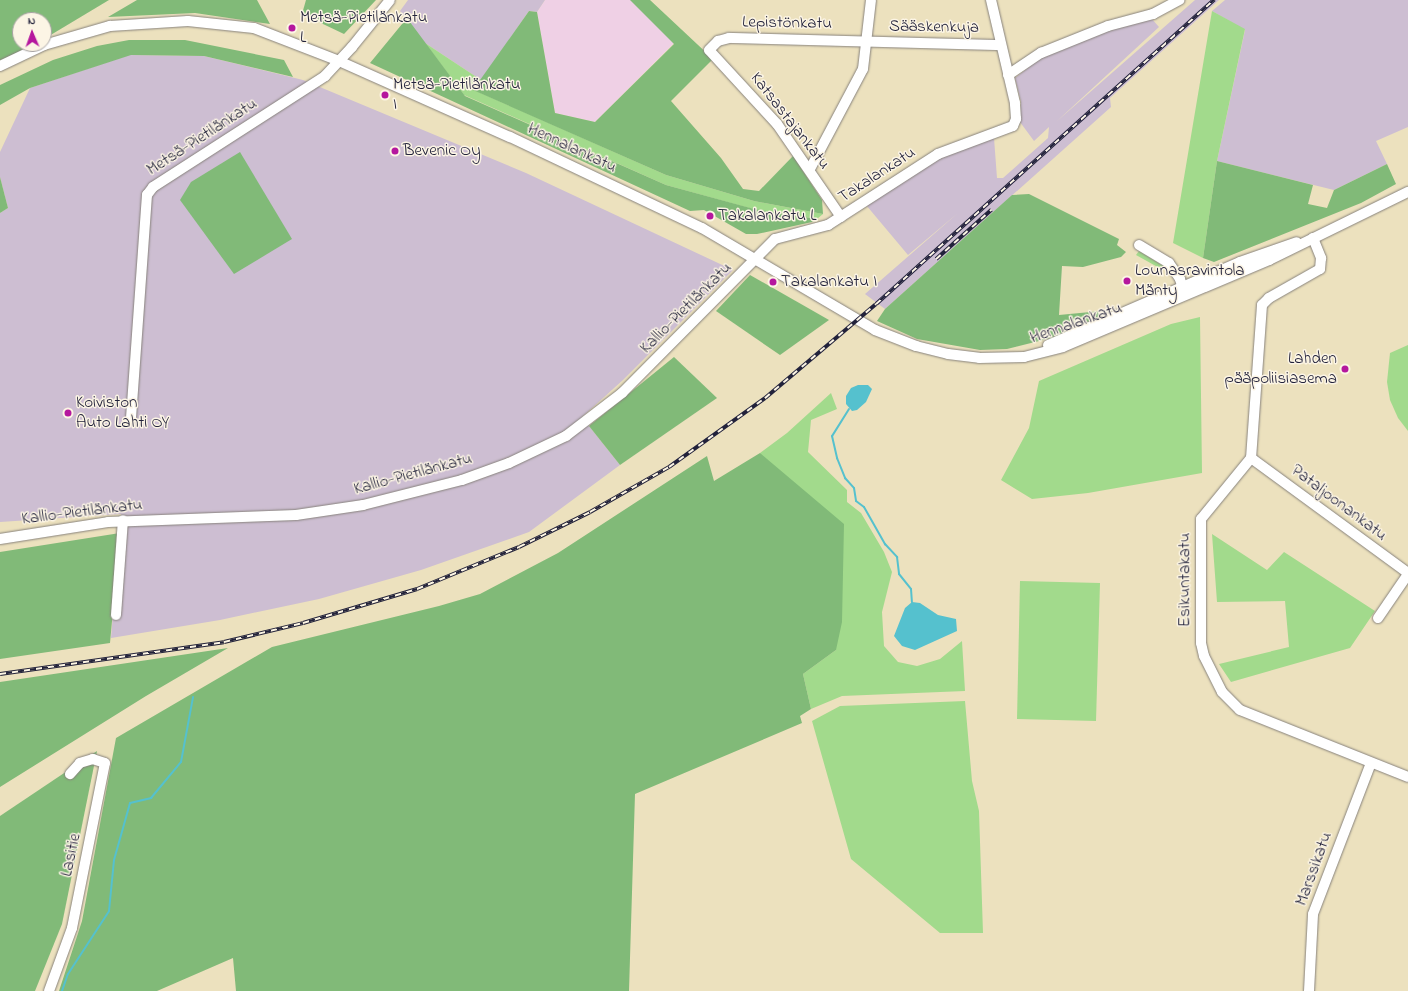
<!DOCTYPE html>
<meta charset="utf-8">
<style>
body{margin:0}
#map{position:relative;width:1408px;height:991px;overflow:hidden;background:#ece1be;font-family:"Indie Flower",sans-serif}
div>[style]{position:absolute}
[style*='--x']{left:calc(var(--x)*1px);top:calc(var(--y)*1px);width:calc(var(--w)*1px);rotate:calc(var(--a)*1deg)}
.built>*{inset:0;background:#efd0e5}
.industrial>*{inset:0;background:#cdbed2}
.green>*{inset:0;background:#a2da8c}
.forest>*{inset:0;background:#81ba78}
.water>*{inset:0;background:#55c1ce}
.stream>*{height:2px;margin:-1px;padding:0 1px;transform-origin:1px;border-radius:1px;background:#55c1ce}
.roads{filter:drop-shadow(0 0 1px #87827c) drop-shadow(0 0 1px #87827c)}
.minor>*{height:10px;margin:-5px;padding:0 5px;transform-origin:5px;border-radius:5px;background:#fff}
.rail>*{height:3.5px;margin-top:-1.75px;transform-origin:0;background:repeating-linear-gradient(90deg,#fcf5e5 0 6px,#22223b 0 12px);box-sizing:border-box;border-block:1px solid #22223b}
.dots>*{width:11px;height:11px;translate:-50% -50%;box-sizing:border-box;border:2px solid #fcf5e5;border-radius:50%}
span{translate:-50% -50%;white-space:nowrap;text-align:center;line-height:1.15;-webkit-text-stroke:3px #fcf5e5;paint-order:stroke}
.poi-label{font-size:17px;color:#22223b}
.left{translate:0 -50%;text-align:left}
.right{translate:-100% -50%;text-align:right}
.street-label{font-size:17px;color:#22223b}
.north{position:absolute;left:12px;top:12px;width:40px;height:40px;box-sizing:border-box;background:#fcf5e5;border:1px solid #a5a1a1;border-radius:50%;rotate:358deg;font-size:11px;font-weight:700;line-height:16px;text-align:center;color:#22223b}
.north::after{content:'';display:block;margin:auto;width:14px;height:18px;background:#b5179e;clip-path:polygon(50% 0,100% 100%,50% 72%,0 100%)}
</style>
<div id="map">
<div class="built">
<i style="clip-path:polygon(545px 0,631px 0,674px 43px,595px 122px,555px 113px,537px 12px)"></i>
</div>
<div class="industrial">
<i style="clip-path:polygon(408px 0,545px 0,537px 12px,529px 11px,481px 80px,425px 43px,400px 11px)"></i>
<i style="clip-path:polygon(1195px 0,1219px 0,1110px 98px,1111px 107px,885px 309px,865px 294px,958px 213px,908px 255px,866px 205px,939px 158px,994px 138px,997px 178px,1003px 178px,1048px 138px,1049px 127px,1034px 141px,1020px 122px,1021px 102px,1015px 78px,1043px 56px,1109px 30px,1152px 19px,1159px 27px,1056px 122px)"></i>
<i style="clip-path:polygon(1225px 0,1408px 0,1408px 127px,1376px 141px,1387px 164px,1334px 190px,1217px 161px,1245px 30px,1212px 11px)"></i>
<i style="clip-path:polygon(129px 55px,204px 56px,303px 80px,526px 173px,733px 270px,623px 380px,582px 417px,620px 465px,529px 532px,421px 570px,319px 599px,220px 620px,111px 638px,121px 514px,0 522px,0 213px,8px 208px,0 177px,0 152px,30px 88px)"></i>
</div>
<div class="green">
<i style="clip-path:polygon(1212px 11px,1245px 29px,1217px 161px,1203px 258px,1173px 243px)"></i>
<i style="clip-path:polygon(425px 43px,481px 80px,474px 90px,666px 175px,754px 201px,823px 214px,817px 219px,753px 209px,666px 185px,464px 95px)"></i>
<i style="clip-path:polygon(1139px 251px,1165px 267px,1163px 270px,1136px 255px)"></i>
<i style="clip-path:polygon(1200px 317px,1202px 473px,1088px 493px,1032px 499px,1001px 480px,1029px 428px,1039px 381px,1171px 324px)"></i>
<i style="clip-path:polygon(1408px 345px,1408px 431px,1398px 418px,1390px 400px,1387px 382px,1390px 353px)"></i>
<i style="clip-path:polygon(831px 393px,837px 409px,811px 420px,808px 452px,847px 490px,847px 502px,861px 513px,884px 552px,892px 572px,882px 612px,884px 646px,898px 662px,917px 666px,940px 659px,962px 641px,965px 691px,842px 696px,811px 709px,803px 674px,836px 650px,760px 453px,787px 433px)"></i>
<i style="clip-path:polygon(1212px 534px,1267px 570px,1284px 552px,1375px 611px,1350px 648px,1231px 682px,1219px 664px,1289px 647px,1285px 601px,1217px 602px)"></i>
<i style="clip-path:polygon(1020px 581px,1100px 583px,1096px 721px,1017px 719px)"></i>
<i style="clip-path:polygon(965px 701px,972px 781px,979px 811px,983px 933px,940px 933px,851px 859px,812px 721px,840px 706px)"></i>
</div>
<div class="forest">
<i style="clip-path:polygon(0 0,109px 0,44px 39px,44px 20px,20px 20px,20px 44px,34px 44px,0 62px)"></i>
<i style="clip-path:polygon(137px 0,257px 0,270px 24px,195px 13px,108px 17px)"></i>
<i style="clip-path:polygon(306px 0,376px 0,344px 34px,302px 14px)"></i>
<i style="clip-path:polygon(630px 0,650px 0,713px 59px,671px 101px,721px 158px,743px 189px,759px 191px,793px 156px,822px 200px,823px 214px,754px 201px,666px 175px,473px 90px,529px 11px,537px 12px,555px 113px,595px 122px,674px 44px)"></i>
<i style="clip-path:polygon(407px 18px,465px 96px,666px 185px,754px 209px,817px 219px,812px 222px,757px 234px,746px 234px,704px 210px,690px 211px,370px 63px)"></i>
<i style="clip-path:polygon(129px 40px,185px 40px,284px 60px,293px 77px,204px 56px,131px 55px,30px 88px,0 105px,0 85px,53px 60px,97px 46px)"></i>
<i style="clip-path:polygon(240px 152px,292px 239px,234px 274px,180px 200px,191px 182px)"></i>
<i style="clip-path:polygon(1217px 161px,1313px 185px,1308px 204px,1327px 208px,1334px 190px,1387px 164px,1396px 184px,1361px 203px,1214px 262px,1203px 258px)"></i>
<i style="clip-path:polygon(0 177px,8px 208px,0 213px)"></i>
<i style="clip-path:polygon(1029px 194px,1119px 239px,1117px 245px,1126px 252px,1121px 257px,1083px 267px,1062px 266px,1059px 315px,1101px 311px,1104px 316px,1051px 338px,1007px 349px,980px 350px,917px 339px,877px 321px,885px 309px,1012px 195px)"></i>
<i style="clip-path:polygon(750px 275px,829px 320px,780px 355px,716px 311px)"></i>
<i style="clip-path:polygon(674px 357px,717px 398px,620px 465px,589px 426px)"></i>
<i style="clip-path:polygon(760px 453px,844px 524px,842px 622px,836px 650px,803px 674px,811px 709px,800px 716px,802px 723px,635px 794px,629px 991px,236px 991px,233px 958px,157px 991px,59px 991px,82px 921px,116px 738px,272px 647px,439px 606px,480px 594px,558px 553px,707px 456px,714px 481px)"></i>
<i style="clip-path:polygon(120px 533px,110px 643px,0 659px,0 552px)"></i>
<i style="clip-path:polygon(228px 648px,146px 696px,0 787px,0 682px)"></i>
<i style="clip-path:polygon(97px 751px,62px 924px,35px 991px,0 991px,0 816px)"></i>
</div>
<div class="water">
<i style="clip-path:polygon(858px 385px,868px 385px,872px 389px,866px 402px,857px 410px,852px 411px,846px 404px,846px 396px,851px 388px)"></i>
<i style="clip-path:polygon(912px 602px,920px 603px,938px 615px,956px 619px,957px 631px,915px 650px,902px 646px,894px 636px,905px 608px)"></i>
</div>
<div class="stream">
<i style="--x:849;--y:409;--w:32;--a:122"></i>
<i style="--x:832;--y:436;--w:23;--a:77"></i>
<i style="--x:837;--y:458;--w:22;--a:68"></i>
<i style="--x:845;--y:478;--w:13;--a:48"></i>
<i style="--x:854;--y:488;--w:13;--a:81"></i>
<i style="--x:856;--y:501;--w:10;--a:37"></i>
<i style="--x:864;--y:507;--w:43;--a:60.4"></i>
<i style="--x:885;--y:544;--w:18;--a:47"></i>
<i style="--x:897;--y:557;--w:17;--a:83"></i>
<i style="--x:899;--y:574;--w:19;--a:51"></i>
<i style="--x:911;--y:589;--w:13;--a:86"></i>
<i style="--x:62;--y:991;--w:18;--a:-71"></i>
<i style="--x:68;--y:974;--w:75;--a:-56.9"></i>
<i style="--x:109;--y:911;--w:51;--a:-84.4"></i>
<i style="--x:114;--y:860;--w:59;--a:-74.3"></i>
<i style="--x:130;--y:803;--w:22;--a:-13"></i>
<i style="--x:151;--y:798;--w:47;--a:-50.2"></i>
<i style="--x:181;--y:762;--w:66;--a:-79.5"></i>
</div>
<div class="roads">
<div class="minor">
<i style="--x:0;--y:66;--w:49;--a:-25.5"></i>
<i style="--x:44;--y:45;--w:69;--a:-16.1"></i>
<i style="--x:110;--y:26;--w:78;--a:-3.7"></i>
<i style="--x:188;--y:21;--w:66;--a:6.1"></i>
<i style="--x:254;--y:28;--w:91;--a:21.2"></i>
<i style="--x:339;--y:61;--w:187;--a:24"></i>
<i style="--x:510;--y:137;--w:212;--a:25.4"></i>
<i style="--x:702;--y:228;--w:201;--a:30.5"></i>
<i style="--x:875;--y:330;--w:44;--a:21.3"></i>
<i style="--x:916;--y:346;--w:33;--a:14"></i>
<i style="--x:948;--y:354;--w:31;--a:7"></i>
<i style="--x:979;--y:358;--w:45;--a:-1.3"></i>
<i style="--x:1024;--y:357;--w:40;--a:-14.4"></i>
<i style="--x:1063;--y:347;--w:224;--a:-22.9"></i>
<i style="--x:1269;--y:260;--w:155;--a:-26.1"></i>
<i style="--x:1008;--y:75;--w:40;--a:-34"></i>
<i style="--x:1041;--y:53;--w:72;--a:-21.9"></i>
<i style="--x:1108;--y:26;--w:47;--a:-14.9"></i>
<i style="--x:1153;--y:14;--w:30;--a:-28"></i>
<i style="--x:810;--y:169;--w:113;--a:-62.1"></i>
<i style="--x:863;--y:69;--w:69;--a:-83.4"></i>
<i style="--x:841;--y:217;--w:113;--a:-124.5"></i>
<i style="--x:777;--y:124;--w:100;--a:-132.6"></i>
<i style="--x:709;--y:50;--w:13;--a:-45"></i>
<i style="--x:718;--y:41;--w:11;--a:-15"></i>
<i style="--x:729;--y:38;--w:271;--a:1.5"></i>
<i style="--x:1313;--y:238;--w:22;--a:68"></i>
<i style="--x:1321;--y:258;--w:11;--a:95"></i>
<i style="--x:1320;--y:269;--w:59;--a:150.4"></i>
<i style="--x:1269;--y:298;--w:10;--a:135"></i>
<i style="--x:1262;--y:305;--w:153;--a:94.1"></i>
<i style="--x:1251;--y:458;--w:79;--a:129.3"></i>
<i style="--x:1201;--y:519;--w:124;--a:90"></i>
<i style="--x:1201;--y:643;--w:13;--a:77"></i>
<i style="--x:1204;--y:656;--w:40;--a:63.4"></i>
<i style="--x:1222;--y:692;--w:25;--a:45"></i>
<i style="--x:1240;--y:710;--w:181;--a:21.7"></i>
<i style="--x:1139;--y:245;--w:35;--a:31"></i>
<i style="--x:1169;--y:263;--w:19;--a:55"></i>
<i style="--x:1180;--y:279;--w:14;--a:73"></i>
<i style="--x:1048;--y:345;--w:209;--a:-23.4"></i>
<i style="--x:1240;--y:262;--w:60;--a:-19.3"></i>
<i style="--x:131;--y:418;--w:224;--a:-85.9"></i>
<i style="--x:147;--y:195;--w:10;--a:-53"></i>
<i style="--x:153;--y:187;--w:205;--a:-32.8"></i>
<i style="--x:325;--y:76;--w:40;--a:-47"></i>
<i style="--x:352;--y:47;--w:60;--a:-51"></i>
<i style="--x:1251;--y:458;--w:195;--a:36.2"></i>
<i style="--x:0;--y:539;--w:109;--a:-8.9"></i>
<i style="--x:108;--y:522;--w:188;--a:-2.1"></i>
<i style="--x:296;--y:515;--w:68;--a:-8.5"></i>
<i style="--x:363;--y:505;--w:102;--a:-14.2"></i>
<i style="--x:462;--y:480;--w:50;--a:-19.9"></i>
<i style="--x:509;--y:463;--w:63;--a:-25.3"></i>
<i style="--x:566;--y:436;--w:71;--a:-37.5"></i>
<i style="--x:622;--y:393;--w:217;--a:-45.2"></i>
<i style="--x:775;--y:239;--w:55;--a:-14.8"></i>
<i style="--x:828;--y:225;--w:131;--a:-32.8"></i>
<i style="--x:938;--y:154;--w:80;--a:-20.5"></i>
<i style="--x:1013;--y:126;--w:8;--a:-67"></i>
<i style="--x:1016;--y:119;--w:16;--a:-94"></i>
<i style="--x:1015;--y:103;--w:106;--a:-103.1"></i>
<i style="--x:116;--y:615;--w:95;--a:-85.8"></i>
<i style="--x:1378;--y:618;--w:53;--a:-55.7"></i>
<i style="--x:49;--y:991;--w:67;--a:-69.9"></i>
<i style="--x:72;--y:928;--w:168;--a:-78.7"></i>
<i style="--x:105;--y:763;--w:13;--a:-162"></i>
<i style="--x:93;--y:759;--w:14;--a:163"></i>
<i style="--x:80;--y:763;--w:15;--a:132"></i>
<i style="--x:1309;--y:991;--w:77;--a:-87"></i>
<i style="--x:1313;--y:914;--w:162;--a:-69"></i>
</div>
</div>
<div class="rail">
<i style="--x:936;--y:259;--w:74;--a:-41.7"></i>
<i style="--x:0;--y:674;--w:226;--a:-8.1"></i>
<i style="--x:224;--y:642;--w:81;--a:-13.5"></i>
<i style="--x:303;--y:623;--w:119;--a:-16.6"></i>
<i style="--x:417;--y:589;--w:110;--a:-22.4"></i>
<i style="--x:519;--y:547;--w:79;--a:-26.2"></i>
<i style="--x:590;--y:512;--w:91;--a:-29.7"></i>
<i style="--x:669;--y:467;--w:118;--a:-35.7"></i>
<i style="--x:765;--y:398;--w:145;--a:-40.3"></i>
<i style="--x:876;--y:304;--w:455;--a:-42"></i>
</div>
<div class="dots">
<i style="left:292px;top:28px;background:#b5179e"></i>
<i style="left:385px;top:95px;background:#b5179e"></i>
<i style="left:395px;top:151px;background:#b5179e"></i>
<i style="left:710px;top:216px;background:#b5179e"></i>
<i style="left:1127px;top:281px;background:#b5179e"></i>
<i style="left:773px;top:282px;background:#b5179e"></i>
<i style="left:1345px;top:369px;background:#b5179e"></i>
<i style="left:68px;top:413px;background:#b5179e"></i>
</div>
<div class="poi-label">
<span class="left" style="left:300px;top:28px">Metsä-Pietilänkatu<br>L</span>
<span class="left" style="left:393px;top:95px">Metsä-Pietilänkatu<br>I</span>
<span class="left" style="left:403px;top:151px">Bevenic Oy</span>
<span class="left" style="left:718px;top:216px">Takalankatu L</span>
<span class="left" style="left:1135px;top:281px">Lounasravintola<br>Mänty</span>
<span class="left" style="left:781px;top:282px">Takalankatu I</span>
<span class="right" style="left:1337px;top:369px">Lahden<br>pääpoliisiasema</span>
<span class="left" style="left:76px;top:413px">Koiviston<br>Auto Lahti OY</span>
</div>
<div class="street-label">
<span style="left:787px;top:23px;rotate:1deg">Lepistönkatu</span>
<span style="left:934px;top:27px;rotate:1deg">Sääskenkuja</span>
<span style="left:790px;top:121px;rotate:52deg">Katsastajankatu</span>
<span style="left:202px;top:137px;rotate:-33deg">Metsä-Pietilänkatu</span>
<span style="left:572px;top:148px;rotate:25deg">Hennalankatu</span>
<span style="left:877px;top:175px;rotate:-33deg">Takalankatu</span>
<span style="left:686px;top:308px;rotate:-45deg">Kallio-Pietilänkatu</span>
<span style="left:1076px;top:323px;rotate:-19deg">Hennalankatu</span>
<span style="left:413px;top:474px;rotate:-15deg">Kallio-Pietilänkatu</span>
<span style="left:1339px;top:503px;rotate:37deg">Pataljoonankatu</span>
<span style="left:82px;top:512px;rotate:-7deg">Kallio-Pietilänkatu</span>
<span style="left:1185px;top:580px;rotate:-90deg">Esikuntakatu</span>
<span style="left:71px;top:855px;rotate:-78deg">Lasitie</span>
<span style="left:1314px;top:869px;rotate:-70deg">Marssikatu</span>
</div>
<div class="north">N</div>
</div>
